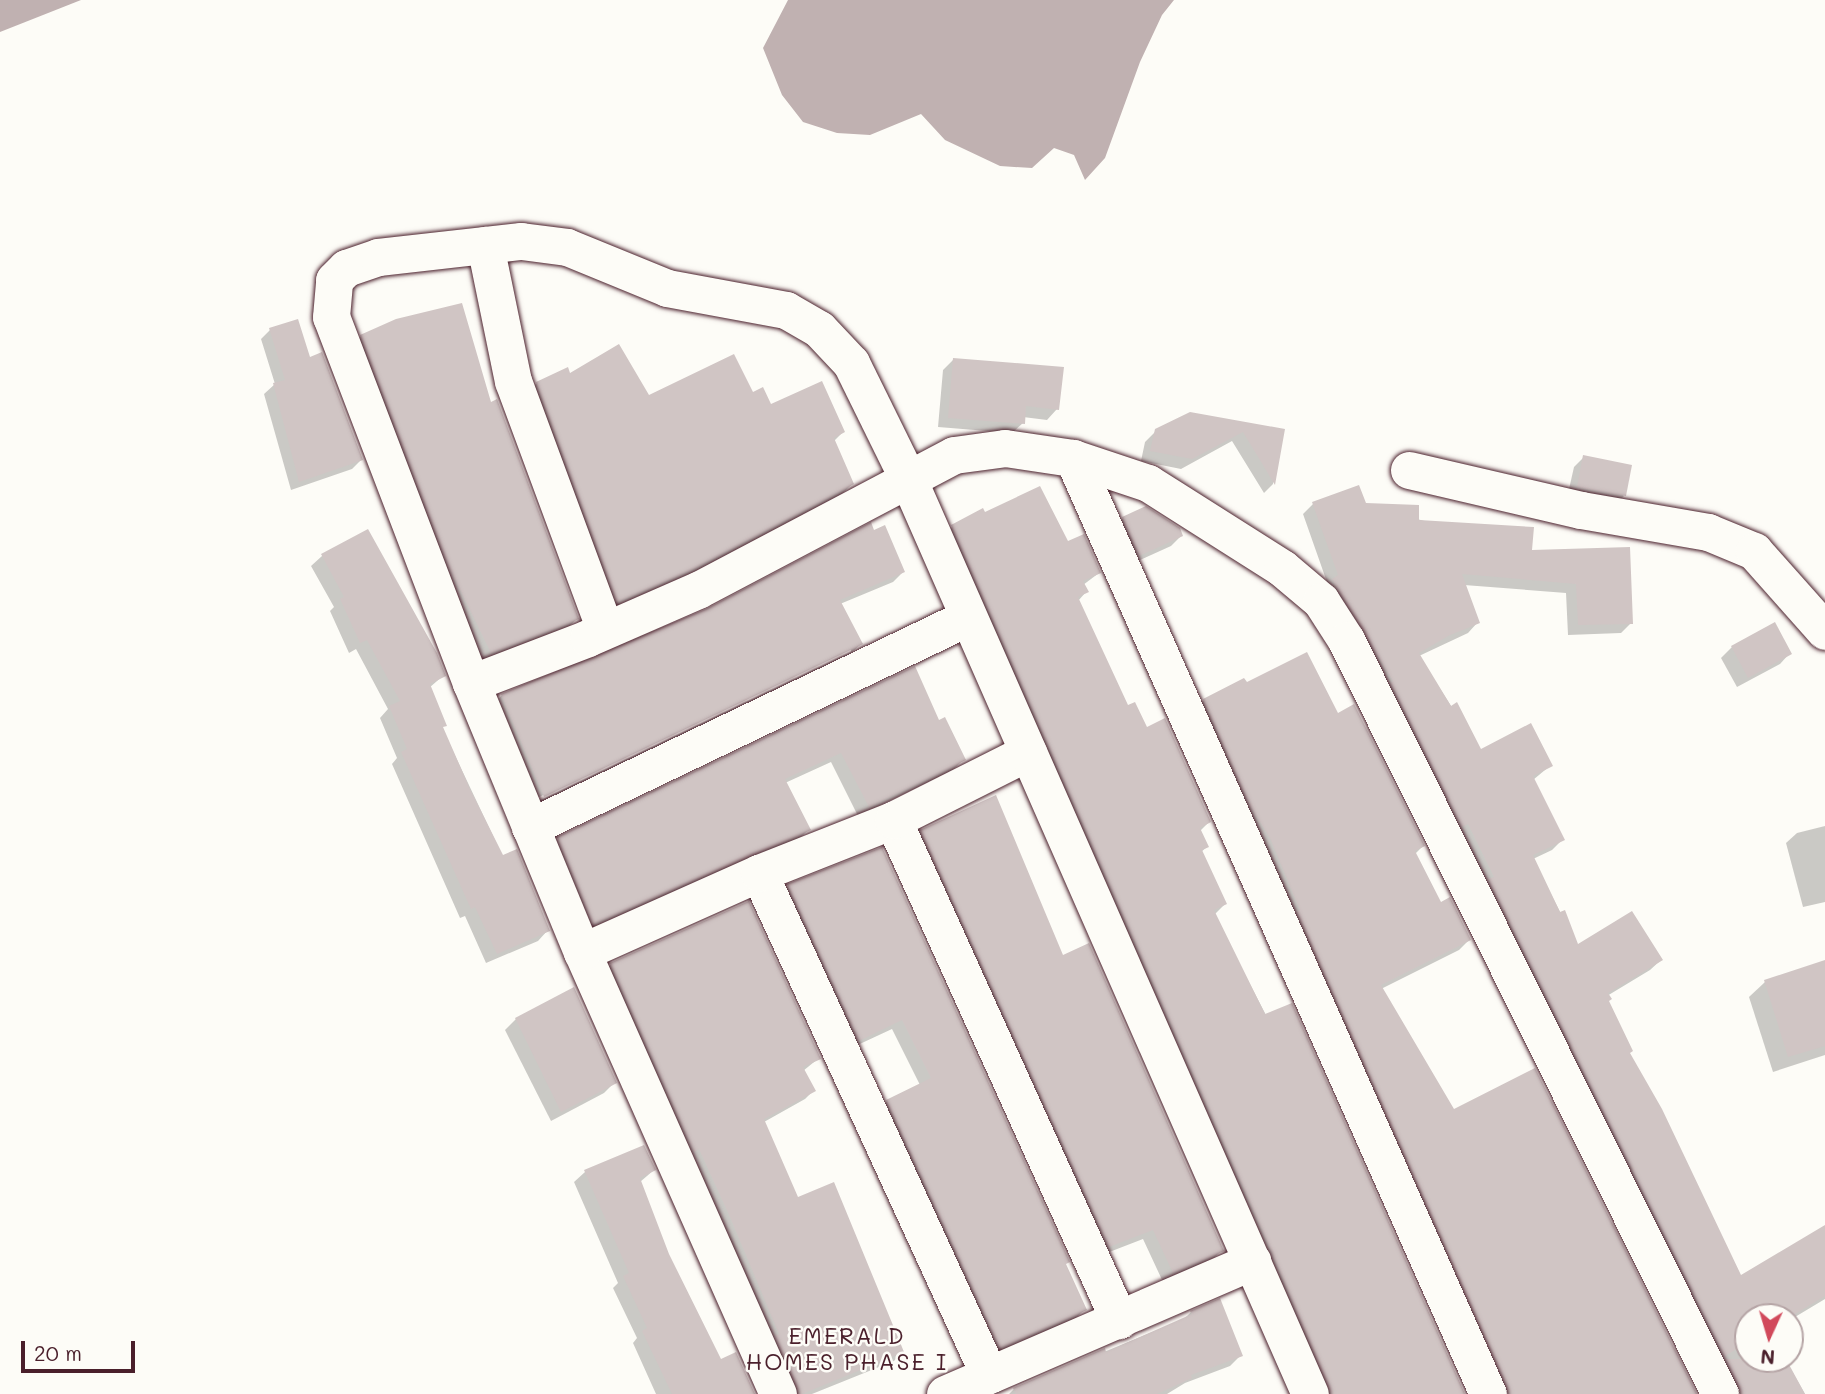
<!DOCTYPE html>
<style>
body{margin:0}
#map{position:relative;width:1825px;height:1394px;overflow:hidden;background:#fdfcf7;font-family:Mali,sans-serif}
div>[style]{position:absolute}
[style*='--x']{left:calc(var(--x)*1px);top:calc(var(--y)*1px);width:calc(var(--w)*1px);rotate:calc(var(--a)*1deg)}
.water>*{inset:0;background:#c0b1b1}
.shadow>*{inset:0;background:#0003}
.building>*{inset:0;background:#d0c5c4}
.roads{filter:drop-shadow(0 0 2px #4a1f2b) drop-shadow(0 0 2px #4a1f2b)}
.minor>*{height:37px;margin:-18.5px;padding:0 18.5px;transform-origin:18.5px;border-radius:18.5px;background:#fdfcf7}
span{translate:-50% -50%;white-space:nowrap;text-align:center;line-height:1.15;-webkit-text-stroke:5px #fdfcf7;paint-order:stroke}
.neighbourhood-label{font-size:23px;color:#4a1f2b;letter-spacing:2px}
.north{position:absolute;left:1734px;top:1303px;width:70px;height:70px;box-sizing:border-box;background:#fdfcf7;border:2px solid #b5a4a5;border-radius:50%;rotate:184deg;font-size:19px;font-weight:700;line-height:28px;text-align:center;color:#4a1f2b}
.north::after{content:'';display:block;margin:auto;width:24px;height:32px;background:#d1495b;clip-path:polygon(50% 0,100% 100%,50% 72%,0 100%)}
.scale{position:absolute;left:21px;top:1341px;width:114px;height:32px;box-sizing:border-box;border:4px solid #4a1f2b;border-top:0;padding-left:9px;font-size:21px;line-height:24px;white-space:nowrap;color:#4a1f2b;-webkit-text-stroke:5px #fdfcf7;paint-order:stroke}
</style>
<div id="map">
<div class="water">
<i style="clip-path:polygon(0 0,81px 0,0 32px)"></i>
<i style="clip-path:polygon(788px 0,1174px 0,1162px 15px,1140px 62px,1105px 158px,1085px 180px,1074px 155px,1054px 148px,1032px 168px,1000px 166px,945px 140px,921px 114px,870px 135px,837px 133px,803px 122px,782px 95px,763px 48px)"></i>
</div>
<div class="shadow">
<i style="clip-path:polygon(270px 330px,308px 360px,361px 460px,352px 469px,291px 490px,264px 394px,275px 384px,261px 339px)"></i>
<i style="clip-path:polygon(361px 336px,490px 404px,577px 619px,566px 629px,480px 662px,351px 347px)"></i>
<i style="clip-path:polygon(953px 360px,1057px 409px,1047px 420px,1023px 417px,1023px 423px,1012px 433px,938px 427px,943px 370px)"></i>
<i style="clip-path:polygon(570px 376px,649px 397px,752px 394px,770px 406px,843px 432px,833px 442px,852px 484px,842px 494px,677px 581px,607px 611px,526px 393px,537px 383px)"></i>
<i style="clip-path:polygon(1283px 430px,1273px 484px,1264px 493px,1232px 441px,1181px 469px,1141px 461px,1145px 442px,1156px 431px)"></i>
<i style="clip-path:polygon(1584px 457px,1624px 496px,1614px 506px,1567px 498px,1574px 467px)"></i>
<i style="clip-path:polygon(1313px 504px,1364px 504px,1530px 551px,1631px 623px,1621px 633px,1568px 635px,1566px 593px,1464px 585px,1478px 622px,1468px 633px,1419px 656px,1480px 751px,1551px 765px,1533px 780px,1563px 839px,1552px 850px,1533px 859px,1578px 947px,1661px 960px,1650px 970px,1607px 996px,1607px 1001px,1628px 1053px,1741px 1277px,1825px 1227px,1825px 1299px,1790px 1320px,1790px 1317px,1748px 1317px,1748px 1359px,1785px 1359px,1805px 1394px,1728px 1394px,1328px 585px,1303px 514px)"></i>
<i style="clip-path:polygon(984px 515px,1067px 544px,1099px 573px,1083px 585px,1086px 592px,1078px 601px,1127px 708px,1146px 730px,1209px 822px,1200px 831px,1207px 847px,1201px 852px,1225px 904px,1214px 915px,1463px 1394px,1316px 1394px,942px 537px,952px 527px)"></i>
<i style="clip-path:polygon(1123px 518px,1181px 536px,1171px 546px,1129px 565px,1113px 529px)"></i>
<i style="clip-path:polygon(367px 531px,444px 675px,429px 688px,442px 728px,503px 857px,548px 930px,538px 941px,486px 963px,465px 916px,460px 918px,392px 764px,397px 758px,380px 718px,388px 709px,356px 649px,349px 653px,330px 611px,334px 607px,311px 566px,322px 556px)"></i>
<i style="clip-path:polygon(evenodd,903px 572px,893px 582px,840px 604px,861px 644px,850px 654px,533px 806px,492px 706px,502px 695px,903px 572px,851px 648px,851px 652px,537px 802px,535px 799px,851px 648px)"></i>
<i style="clip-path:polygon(1774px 624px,1790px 653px,1780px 664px,1737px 687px,1721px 658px,1732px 647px)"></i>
<i style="clip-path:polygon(1246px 684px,1337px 716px,1423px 846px,1415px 854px,1440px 904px,1469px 940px,1459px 950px,1381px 989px,1454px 1111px,1695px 1394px,1496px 1394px,1193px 711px,1204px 700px)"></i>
<i style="clip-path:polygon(938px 722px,963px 760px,953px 770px,858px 816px,831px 762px,785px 783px,808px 830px,798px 840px,583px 933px,548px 849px,558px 839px)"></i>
<i style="clip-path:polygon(1825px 826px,1825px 902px,1803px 907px,1786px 843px,1797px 833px)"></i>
<i style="clip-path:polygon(921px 831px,1062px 957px,1222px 1250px,1212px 1260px,1163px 1282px,1143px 1239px,1099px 1256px,911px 841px)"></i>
<i style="clip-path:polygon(881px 849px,1085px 1309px,1075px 1319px,990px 1356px,877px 1111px,887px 1101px,920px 1085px,892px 1029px,849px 1049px,779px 896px,788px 886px)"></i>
<i style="clip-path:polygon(1825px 962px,1825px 1055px,1773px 1072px,1749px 997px,1765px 982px)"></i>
<i style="clip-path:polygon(611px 964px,819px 1058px,803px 1071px,814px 1090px,805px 1099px,764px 1122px,797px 1199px,902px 1352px,894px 1361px,812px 1394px,786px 1394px,602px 973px)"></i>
<i style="clip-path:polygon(573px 989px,615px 1082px,604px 1093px,551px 1121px,505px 1030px,516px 1019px)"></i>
<i style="clip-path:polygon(644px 1147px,654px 1170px,640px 1182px,644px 1199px,689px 1301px,720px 1361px,755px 1394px,656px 1394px,633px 1343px,637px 1338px,613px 1288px,618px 1283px,574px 1182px,585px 1172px)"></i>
<i style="clip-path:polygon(1191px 1312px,1241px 1355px,1230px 1366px,1185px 1383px,1167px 1394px,1009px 1394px,1014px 1389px,1184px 1319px)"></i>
</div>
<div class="building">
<i style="clip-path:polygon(462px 303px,491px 402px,497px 399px,579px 619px,491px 653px,449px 567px,360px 335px,396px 319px)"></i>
<i style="clip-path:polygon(298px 319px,310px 357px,322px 352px,363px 460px,299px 482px,273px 383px,285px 380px,269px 328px)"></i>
<i style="clip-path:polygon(619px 344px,649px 395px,734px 354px,753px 392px,763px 387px,771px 404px,822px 381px,845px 432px,834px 438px,854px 484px,689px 571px,617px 602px,536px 382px,568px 367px,570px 373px)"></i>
<i style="clip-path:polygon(953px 358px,1064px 367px,1059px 410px,1026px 406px,1025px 424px,948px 418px)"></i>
<i style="clip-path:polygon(1190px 412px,1285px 429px,1275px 485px,1243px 432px,1192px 459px,1150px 451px,1155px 429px)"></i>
<i style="clip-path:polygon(1583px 455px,1632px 465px,1626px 496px,1577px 487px)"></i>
<i style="clip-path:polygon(1359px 485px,1366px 503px,1419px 505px,1419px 520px,1534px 527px,1532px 550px,1630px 547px,1633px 624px,1578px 625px,1576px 584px,1462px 574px,1480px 623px,1450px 635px,1419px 653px,1451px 706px,1457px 702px,1481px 749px,1531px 723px,1553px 766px,1533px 776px,1565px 840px,1533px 855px,1560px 912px,1565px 910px,1578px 944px,1632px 911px,1663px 960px,1608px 993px,1612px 999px,1609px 1001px,1633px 1051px,1630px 1053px,1662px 1109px,1741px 1275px,1825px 1225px,1825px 1296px,1790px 1317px,1748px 1317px,1748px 1342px,1725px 1356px,1488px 879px,1494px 877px,1468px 824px,1462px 827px,1391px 683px,1393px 681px,1332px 579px,1338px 575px,1312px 502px)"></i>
<i style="clip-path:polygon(1040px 486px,1068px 541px,1084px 534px,1101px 573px,1083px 581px,1089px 592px,1078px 597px,1128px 705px,1135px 702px,1147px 727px,1165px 718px,1211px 822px,1200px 828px,1209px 847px,1202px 850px,1227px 904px,1214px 910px,1265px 1014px,1292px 1003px,1465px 1394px,1331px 1394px,1272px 1252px,951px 525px,983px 508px,985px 512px)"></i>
<i style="clip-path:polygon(1146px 506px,1180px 528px,1183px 536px,1139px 556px,1122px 517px)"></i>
<i style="clip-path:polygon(871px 522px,874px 530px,885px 525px,905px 572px,840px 600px,863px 644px,544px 797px,501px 694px,706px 609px)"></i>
<i style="clip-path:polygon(368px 529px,437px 653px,446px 676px,430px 684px,447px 726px,443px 727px,470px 789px,503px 855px,517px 849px,550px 931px,497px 954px,475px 907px,471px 909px,401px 752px,407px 749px,389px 706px,400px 701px,367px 640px,360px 643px,340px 599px,344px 597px,321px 554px)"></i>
<i style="clip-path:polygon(1775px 622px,1792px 654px,1748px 678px,1731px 646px)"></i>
<i style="clip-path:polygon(1307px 652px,1338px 713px,1354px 704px,1425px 846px,1415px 851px,1441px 902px,1450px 897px,1471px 940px,1381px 985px,1454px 1109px,1535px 1068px,1697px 1394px,1509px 1394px,1297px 912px,1300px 910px,1270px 838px,1249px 804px,1203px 699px,1244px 678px,1247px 682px)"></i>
<i style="clip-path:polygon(915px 666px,939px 720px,945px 717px,966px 760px,869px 807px,841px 753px,785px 779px,811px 830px,593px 924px,557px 837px)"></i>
<i style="clip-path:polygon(996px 795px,1063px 955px,1089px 943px,1224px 1251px,1173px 1273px,1153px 1230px,1109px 1247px,920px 830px)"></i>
<i style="clip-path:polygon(882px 847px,1070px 1262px,1066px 1264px,1087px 1310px,1000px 1348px,886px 1100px,931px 1078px,902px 1020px,859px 1041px,787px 884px)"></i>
<i style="clip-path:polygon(749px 901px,821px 1059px,803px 1067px,816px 1091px,764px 1119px,798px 1197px,834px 1182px,904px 1352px,802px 1394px,799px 1394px,775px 1336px,779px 1334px,730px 1217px,699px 1149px,694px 1152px,610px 963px)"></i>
<i style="clip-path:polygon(1825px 960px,1825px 1046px,1788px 1057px,1764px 980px)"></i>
<i style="clip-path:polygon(574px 987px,617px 1083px,561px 1112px,515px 1018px)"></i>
<i style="clip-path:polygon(644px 1145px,656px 1170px,640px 1178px,669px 1254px,721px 1359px,736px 1352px,755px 1394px,672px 1394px,642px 1331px,647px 1328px,623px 1276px,629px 1273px,584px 1170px)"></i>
<i style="clip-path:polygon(1220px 1298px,1243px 1356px,1191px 1375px,1192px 1378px,1157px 1394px,1016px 1394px,1013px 1388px,1105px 1348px,1106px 1352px,1192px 1314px,1190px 1311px)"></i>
<i style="clip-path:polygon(1726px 1359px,1786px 1359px,1805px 1394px,1741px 1394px)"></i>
</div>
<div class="roads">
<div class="minor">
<i style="--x:485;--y:245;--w:139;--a:78.4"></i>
<i style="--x:513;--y:381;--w:265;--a:69.7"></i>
<i style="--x:1073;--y:458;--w:1024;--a:66.09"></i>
<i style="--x:1409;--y:470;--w:177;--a:13.1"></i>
<i style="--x:1581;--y:510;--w:129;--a:9.8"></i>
<i style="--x:1708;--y:532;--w:50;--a:22.4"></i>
<i style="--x:1754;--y:551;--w:107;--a:48.4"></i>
<i style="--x:471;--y:683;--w:125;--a:-21"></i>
<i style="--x:588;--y:638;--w:120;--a:-23.6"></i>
<i style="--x:698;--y:590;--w:289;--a:-27.8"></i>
<i style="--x:954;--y:455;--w:51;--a:-7.8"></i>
<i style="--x:1005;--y:448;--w:69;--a:8.4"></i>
<i style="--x:1073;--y:458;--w:79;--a:18.4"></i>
<i style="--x:1148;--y:483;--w:159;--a:32.4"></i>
<i style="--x:1282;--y:568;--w:51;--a:40.2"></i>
<i style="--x:1321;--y:601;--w:46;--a:57.3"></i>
<i style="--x:1346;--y:640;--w:842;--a:63.62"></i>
<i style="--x:893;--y:820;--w:549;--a:65.68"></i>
<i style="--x:530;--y:827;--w:486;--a:-25.6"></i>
<i style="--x:759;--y:873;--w:552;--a:65.38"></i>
<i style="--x:582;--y:952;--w:194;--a:-24.1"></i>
<i style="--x:759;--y:873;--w:144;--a:-21.6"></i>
<i style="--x:893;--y:820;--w:151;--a:-26.7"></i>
<i style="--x:778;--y:1394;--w:484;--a:-113.9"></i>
<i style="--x:582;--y:952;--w:291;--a:-112.4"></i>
<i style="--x:471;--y:683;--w:392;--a:-110.9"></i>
<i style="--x:331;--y:317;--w:37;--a:-85"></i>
<i style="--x:334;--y:280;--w:17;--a:-45"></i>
<i style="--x:346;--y:268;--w:34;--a:-19"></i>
<i style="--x:378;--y:257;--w:144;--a:-6.4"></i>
<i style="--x:521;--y:241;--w:46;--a:7.4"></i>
<i style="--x:567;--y:247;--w:108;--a:22.3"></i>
<i style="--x:667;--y:288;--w:121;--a:10.5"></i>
<i style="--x:786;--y:310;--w:38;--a:30"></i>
<i style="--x:819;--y:329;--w:47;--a:46.7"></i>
<i style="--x:851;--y:363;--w:131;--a:63.8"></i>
<i style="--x:909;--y:481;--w:997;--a:66.29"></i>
<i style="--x:945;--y:1394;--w:335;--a:-23.4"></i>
</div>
</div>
<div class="neighbourhood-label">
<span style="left:847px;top:1348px">EMERALD<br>HOMES PHASE I</span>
</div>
<div class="north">N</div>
<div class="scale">20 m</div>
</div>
